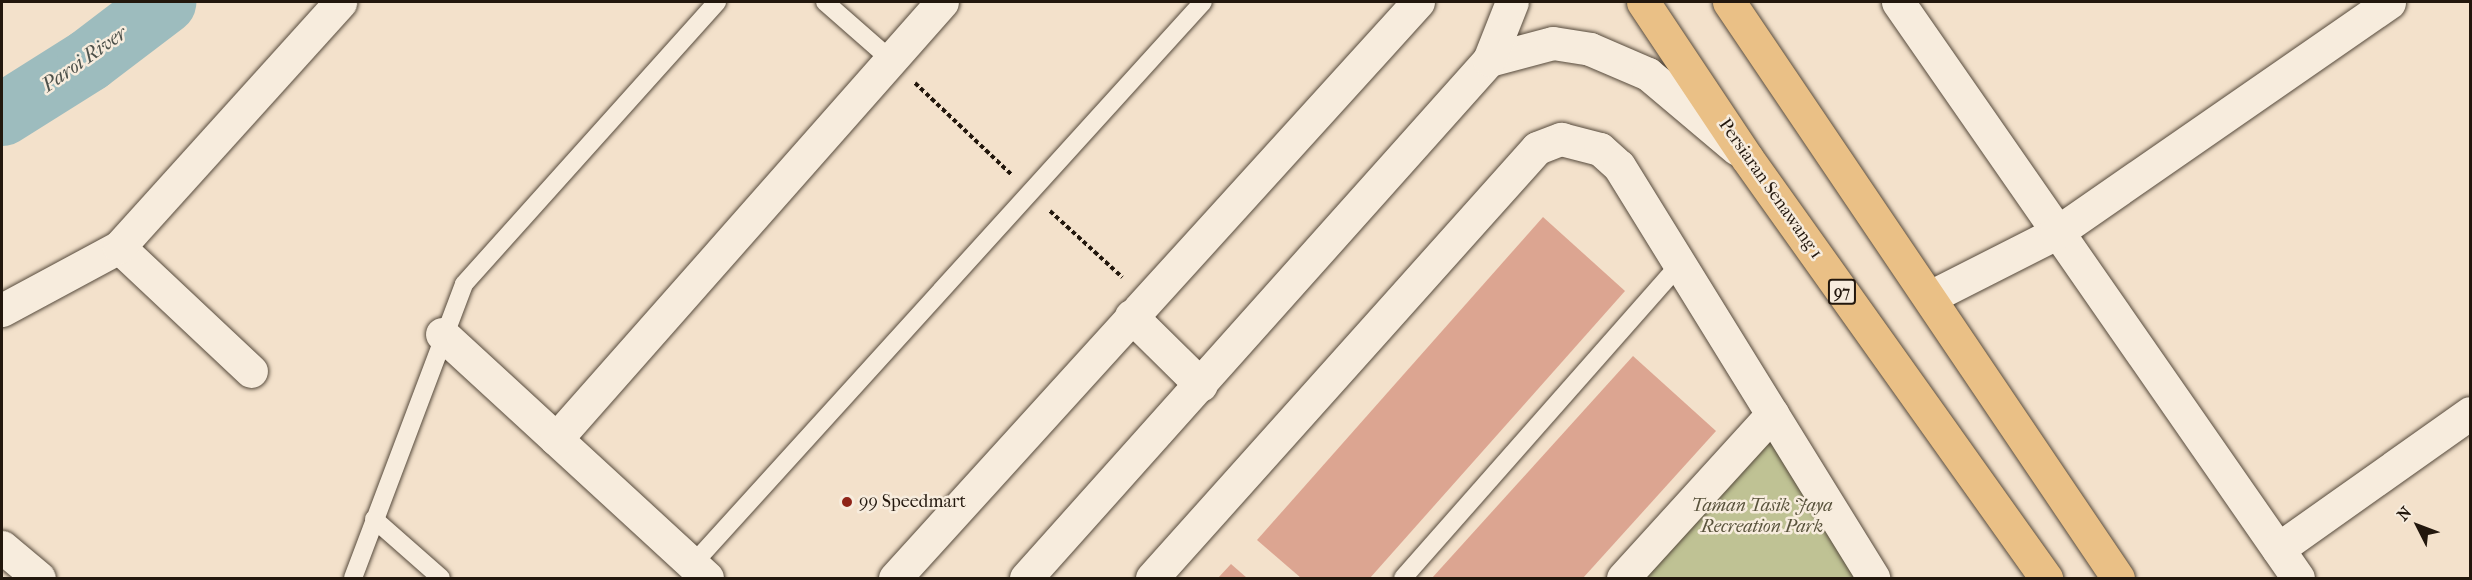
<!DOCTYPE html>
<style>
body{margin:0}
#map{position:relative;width:2472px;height:580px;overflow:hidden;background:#f3e1cb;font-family:"IM FELL French Canon",serif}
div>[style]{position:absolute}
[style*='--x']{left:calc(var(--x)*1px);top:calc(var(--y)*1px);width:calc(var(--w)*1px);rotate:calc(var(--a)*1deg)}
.green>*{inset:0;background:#bfc294}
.river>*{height:63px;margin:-31.5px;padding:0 31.5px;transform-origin:31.5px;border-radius:31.5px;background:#9dbcbe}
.building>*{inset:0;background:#dca591}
.path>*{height:4px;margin-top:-2px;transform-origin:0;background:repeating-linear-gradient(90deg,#22170d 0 4.5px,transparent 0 7.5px)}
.roads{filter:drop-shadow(0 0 2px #564a3c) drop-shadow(0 0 2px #564a3c)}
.lane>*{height:18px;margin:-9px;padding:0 9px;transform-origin:9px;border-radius:9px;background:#f7ecdd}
.street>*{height:33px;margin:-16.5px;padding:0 16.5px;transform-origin:16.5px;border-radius:16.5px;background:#f7ecdd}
.secondary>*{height:33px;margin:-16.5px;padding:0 16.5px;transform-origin:16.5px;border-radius:16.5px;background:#f7ecdd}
.primary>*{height:33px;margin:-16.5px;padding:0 16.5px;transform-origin:16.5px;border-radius:16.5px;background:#eac086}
.dots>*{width:16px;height:16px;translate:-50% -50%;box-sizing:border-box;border:3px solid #f7ecdd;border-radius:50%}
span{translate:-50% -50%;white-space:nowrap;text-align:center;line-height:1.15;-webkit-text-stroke:5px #f7ecdd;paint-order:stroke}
.shield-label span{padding:2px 4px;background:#f7ecdd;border:2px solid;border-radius:4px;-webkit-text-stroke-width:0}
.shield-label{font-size:16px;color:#22170d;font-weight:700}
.street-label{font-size:18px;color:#22170d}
.poi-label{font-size:18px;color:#22170d}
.left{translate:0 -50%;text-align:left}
.park-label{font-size:18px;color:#59533c;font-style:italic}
.water-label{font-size:20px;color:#4d514b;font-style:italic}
.frame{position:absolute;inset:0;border:3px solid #22170d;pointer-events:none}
.north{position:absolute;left:2388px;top:496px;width:60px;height:60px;-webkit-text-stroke:4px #f7ecdd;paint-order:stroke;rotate:312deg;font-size:16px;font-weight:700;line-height:24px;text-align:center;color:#22170d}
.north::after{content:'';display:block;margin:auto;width:21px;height:27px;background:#22170d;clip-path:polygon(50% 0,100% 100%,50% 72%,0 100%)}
</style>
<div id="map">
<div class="green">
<i style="clip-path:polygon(1772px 415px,1872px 578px,1624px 578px)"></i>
</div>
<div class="river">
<i style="--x:2;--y:114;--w:102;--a:-32.1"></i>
<i style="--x:88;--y:60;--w:96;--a:-37.3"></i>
</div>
<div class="building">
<i style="clip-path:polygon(1543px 217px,1625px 291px,1370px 578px,1301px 578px,1257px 540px)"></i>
<i style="clip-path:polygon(1633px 356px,1716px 431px,1583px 578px,1432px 578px)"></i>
<i style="clip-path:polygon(1231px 564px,1247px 578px,1218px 578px)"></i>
</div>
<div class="path">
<i style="--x:915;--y:83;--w:134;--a:43.5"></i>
<i style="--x:1050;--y:211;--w:98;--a:42.5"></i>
</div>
<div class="roads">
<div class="lane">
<i style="--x:825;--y:2;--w:88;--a:41.3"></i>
<i style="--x:374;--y:519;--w:89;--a:41.4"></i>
<i style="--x:692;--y:565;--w:760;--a:-47.77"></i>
<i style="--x:353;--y:578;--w:314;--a:-69.3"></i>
<i style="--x:464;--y:284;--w:379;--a:-48.1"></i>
<i style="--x:1403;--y:578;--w:419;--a:-48.6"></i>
</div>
<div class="street">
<i style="--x:1898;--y:2;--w:701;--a:55.22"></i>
<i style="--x:119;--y:247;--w:181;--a:43.2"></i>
<i style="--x:1930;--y:297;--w:141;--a:-26.9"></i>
<i style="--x:2056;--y:233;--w:405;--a:-34.7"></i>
<i style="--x:2;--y:310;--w:133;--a:-28.3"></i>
<i style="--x:119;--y:247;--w:330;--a:-47.9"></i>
<i style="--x:1131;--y:316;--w:98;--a:44.6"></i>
<i style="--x:442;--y:334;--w:360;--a:42.6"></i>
<i style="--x:556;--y:439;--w:583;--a:-48.55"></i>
<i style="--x:2;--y:547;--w:48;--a:40"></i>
<i style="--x:2278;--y:549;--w:235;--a:-35.3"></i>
<i style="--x:895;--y:578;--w:778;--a:-47.76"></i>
<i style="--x:1152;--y:578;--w:577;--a:-48.16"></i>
<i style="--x:1537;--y:148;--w:26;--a:-21"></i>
<i style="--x:1561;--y:139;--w:40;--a:14.4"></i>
<i style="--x:1600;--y:149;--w:25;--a:42"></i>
<i style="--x:1619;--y:166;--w:484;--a:58.3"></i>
<i style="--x:1623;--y:578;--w:222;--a:-47.7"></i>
</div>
<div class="secondary">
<i style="--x:1489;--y:60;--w:66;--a:-14.9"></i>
<i style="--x:1553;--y:43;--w:37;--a:9"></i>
<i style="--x:1590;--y:49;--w:63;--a:23.3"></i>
<i style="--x:1648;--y:74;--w:116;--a:40.1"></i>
<i style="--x:1026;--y:578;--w:695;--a:-48.21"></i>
<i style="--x:1489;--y:60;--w:62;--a:-68.4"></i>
</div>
<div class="primary">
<i style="--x:1643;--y:2;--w:187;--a:56.3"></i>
<i style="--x:1747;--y:158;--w:516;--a:54.55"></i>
<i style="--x:1729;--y:2;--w:695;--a:55.97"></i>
</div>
</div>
<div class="dots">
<i style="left:847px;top:502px;background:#8f2418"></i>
</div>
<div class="shield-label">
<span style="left:1842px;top:292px">97</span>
</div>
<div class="street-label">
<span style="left:1770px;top:189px;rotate:55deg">Persiaran Senawang 1</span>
</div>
<div class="poi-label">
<span class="left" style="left:859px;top:502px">99 Speedmart</span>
</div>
<div class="park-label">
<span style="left:1762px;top:517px">Taman Tasik Jaya<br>Recreation Park</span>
</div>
<div class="water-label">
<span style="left:84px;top:59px;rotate:-35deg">Paroi River</span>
</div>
<div class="frame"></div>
<div class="north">N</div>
</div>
